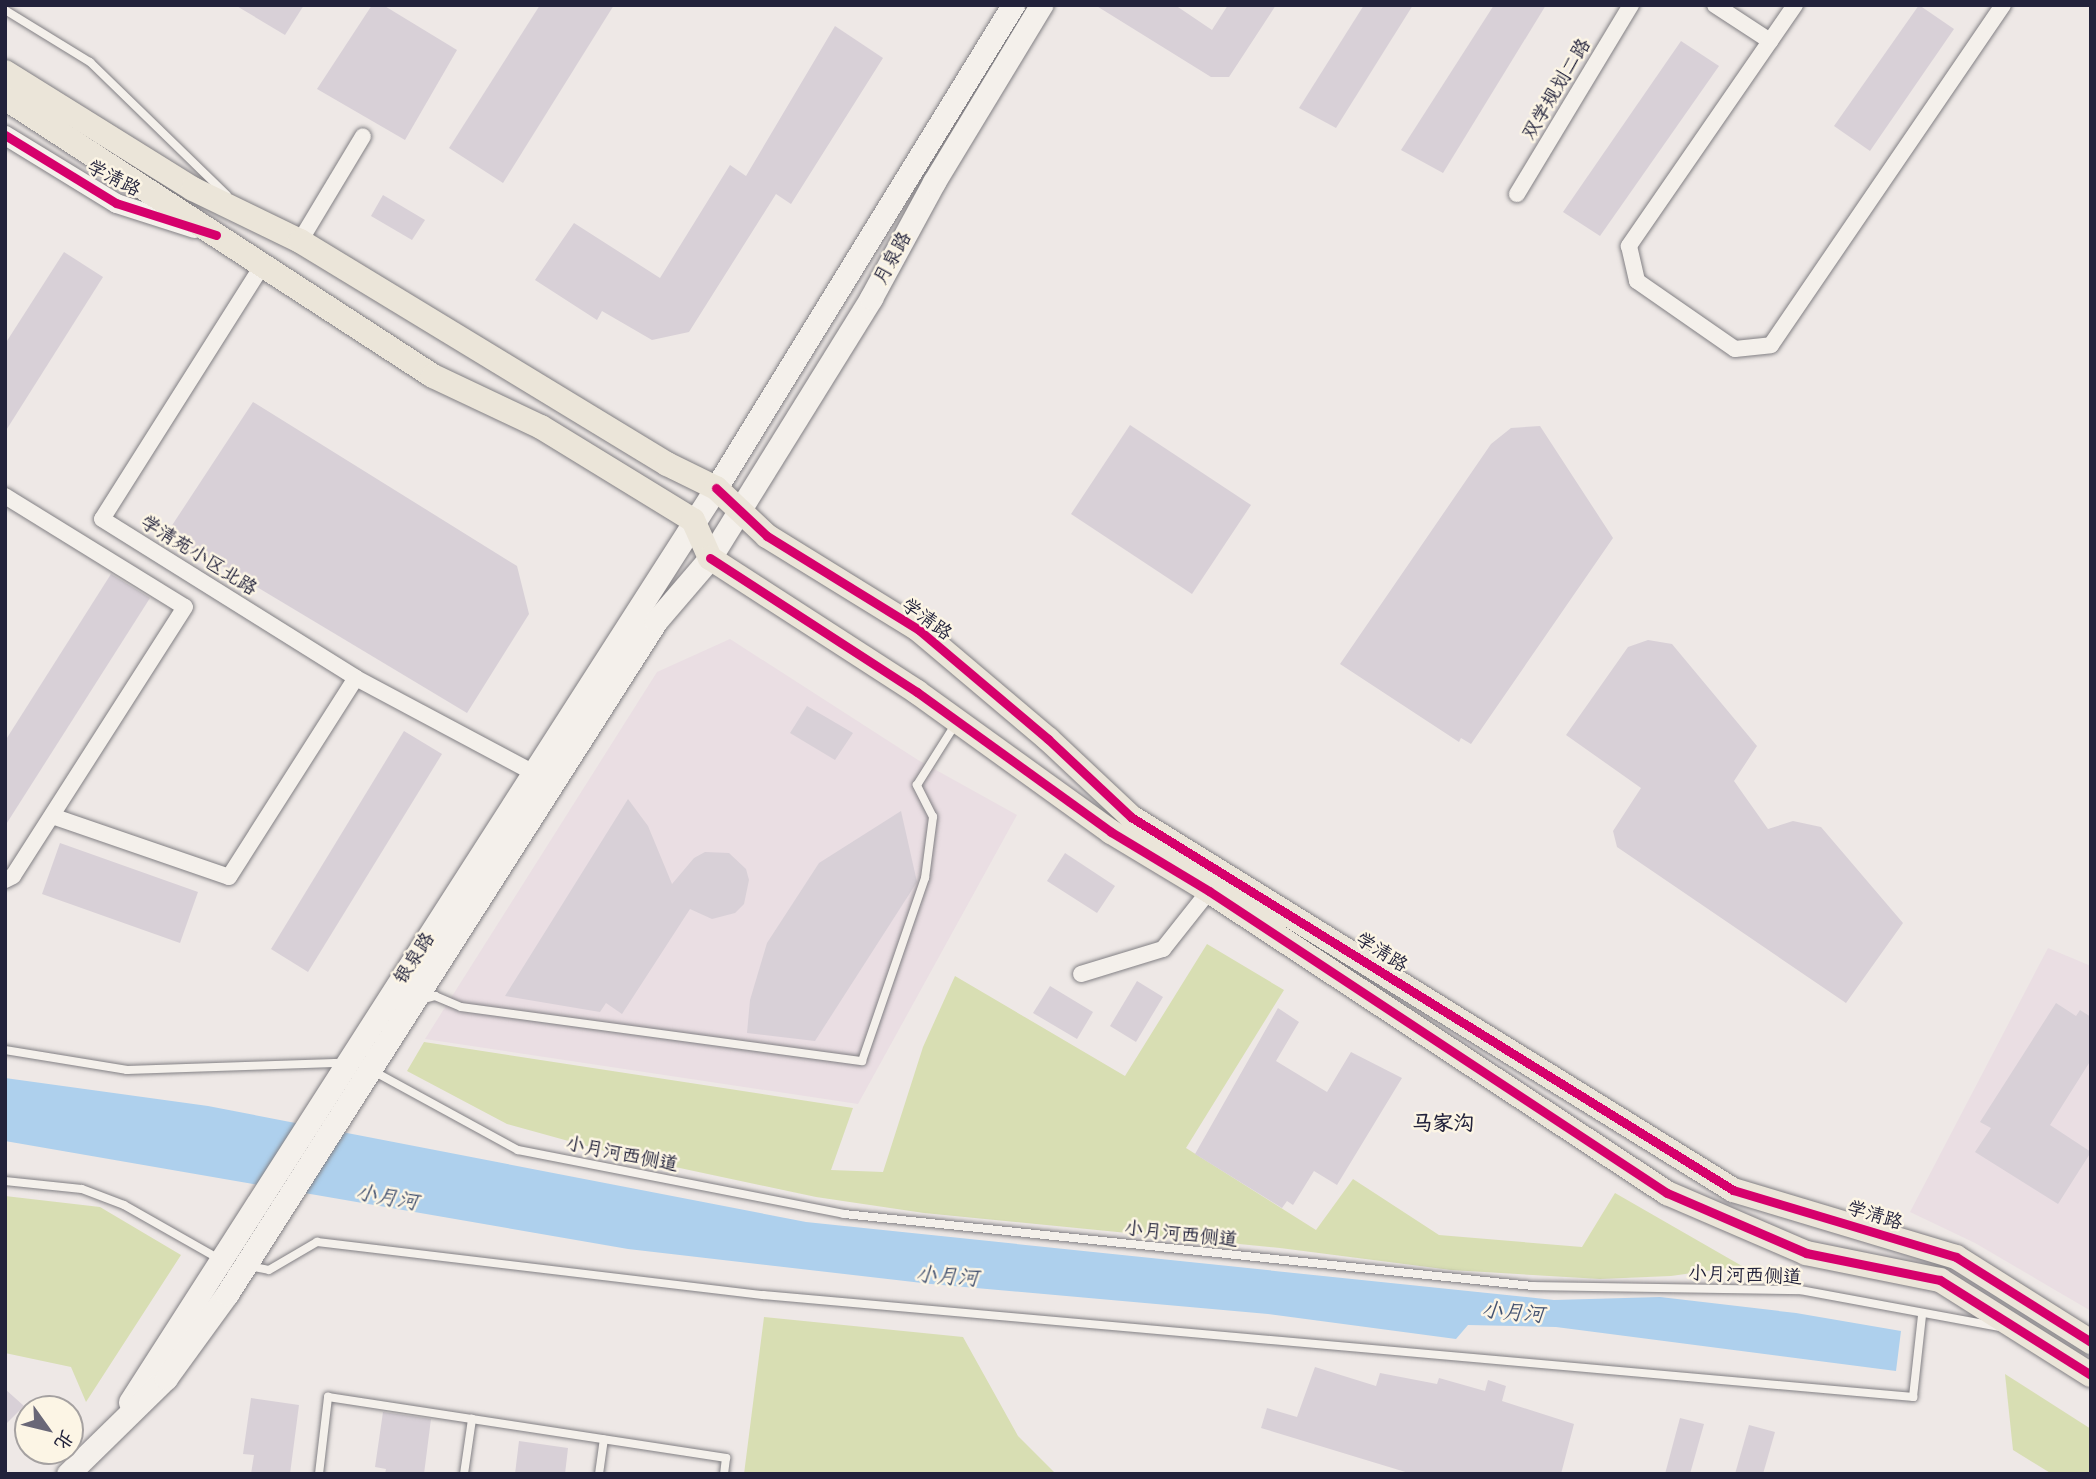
<!DOCTYPE html>
<meta charset="utf-8">
<style>
body{margin:0}
#map{position:relative;width:2096px;height:1479px;overflow:hidden;background:#eee8e6;font-family:"Patrick Hand","LXGW WenKai TC",sans-serif}
div>[style]{position:absolute}
[style*='--x']{left:calc(var(--x)*1px);top:calc(var(--y)*1px);width:calc(var(--w)*1px);rotate:calc(var(--a)*1deg)}
.built>*{inset:0;background:#eadee3}
.green>*{inset:0;background:#d8deb3}
.water>*{inset:0;background:#aed0ed}
.building>*{inset:0;background:#d8d0d7}
.roads{filter:drop-shadow(0 0 2px #828084) drop-shadow(0 0 2px #828084)}
.service>*{height:8px;margin:-4px;padding:0 4px;transform-origin:4px;border-radius:4px;background:#f4f0eb}
.minor>*{height:16px;margin:-8px;padding:0 8px;transform-origin:8px;border-radius:8px;background:#f4f0eb}
.tertiary>*{height:19px;margin:-9.5px;padding:0 9.5px;transform-origin:9.5px;border-radius:9.5px;background:#f4f0eb}
.secondary>*{height:23px;margin:-11.5px;padding:0 11.5px;transform-origin:11.5px;border-radius:11.5px;background:#f4f0eb}
.primary>*{height:24px;margin:-12px;padding:0 12px;transform-origin:12px;border-radius:12px;background:#ebe5d9}
.cycleway>*{height:9px;margin:-4.5px;padding:0 4.5px;transform-origin:4.5px;border-radius:4.5px;background:#d6006c}
span{translate:-50% -50%;white-space:nowrap;text-align:center;line-height:1.15;-webkit-text-stroke:5px #fcf5e5;paint-order:stroke}
.street-label{font-size:19px;color:#22223b}
.neighbourhood-label{font-size:21px;color:#22223b;font-weight:700}
.water-label{font-size:21px;color:#445371;font-style:italic}
.frame{position:absolute;inset:0;border:7px solid #22223b;pointer-events:none}
.north{position:absolute;left:14px;top:1395px;width:70px;height:70px;box-sizing:border-box;background:#fcf5e5;border:2px solid #a5a1a1;border-radius:50%;rotate:124deg;font-size:19px;font-weight:700;line-height:28px;text-align:center;color:#22223b}
.north::after{content:'';display:block;margin:auto;width:24px;height:32px;background:#696777;clip-path:polygon(50% 0,100% 100%,50% 72%,0 100%)}
</style>
<div id="map">
<div class="built">
<i style="clip-path:polygon(730px 639px,918px 760px,1017px 815px,858px 1104px,425px 1039px,657px 672px)"></i>
<i style="clip-path:polygon(2048px 948px,2091px 966px,2091px 1311px,1975px 1243px,1910px 1212px)"></i>
</div>
<div class="green">
<i style="clip-path:polygon(1207px 944px,1284px 990px,1186px 1148px,1316px 1230px,1353px 1179px,1439px 1235px,1582px 1247px,1615px 1193px,1742px 1266px,1671px 1276px,1600px 1279px,1451px 1270px,1280px 1248px,924px 1213px,816px 1197px,619px 1155px,507px 1124px,407px 1071px,424px 1042px,853px 1108px,831px 1170px,883px 1172px,923px 1047px,955px 976px,1125px 1076px)"></i>
<i style="clip-path:polygon(5px 1196px,100px 1207px,181px 1255px,86px 1402px,71px 1367px,5px 1353px)"></i>
<i style="clip-path:polygon(764px 1317px,963px 1337px,1018px 1436px,1056px 1474px,744px 1474px)"></i>
<i style="clip-path:polygon(2005px 1374px,2091px 1429px,2091px 1474px,2052px 1474px,2013px 1450px)"></i>
</div>
<div class="water">
<i style="clip-path:polygon(5px 1078px,208px 1106px,806px 1222px,1554px 1300px,1660px 1297px,1796px 1313px,1901px 1331px,1896px 1371px,1556px 1327px,1468px 1325px,1456px 1339px,1268px 1314px,931px 1284px,628px 1249px,5px 1141px)"></i>
</div>
<div class="building">
<i style="clip-path:polygon(235px 5px,304px 5px,285px 35px)"></i>
<i style="clip-path:polygon(372px 5px,383px 5px,457px 50px,405px 140px,317px 89px)"></i>
<i style="clip-path:polygon(540px 5px,614px 5px,503px 183px,449px 148px)"></i>
<i style="clip-path:polygon(1095px 5px,1175px 5px,1212px 30px,1228px 5px,1276px 5px,1229px 77px,1211px 77px)"></i>
<i style="clip-path:polygon(1364px 5px,1413px 5px,1336px 128px,1299px 108px)"></i>
<i style="clip-path:polygon(1494px 5px,1546px 5px,1443px 173px,1401px 150px)"></i>
<i style="clip-path:polygon(1919px 5px,1954px 29px,1870px 151px,1834px 126px)"></i>
<i style="clip-path:polygon(835px 26px,883px 58px,791px 204px,776px 194px,689px 332px,652px 340px,602px 311px,597px 320px,535px 280px,574px 223px,660px 278px,730px 165px,746px 176px)"></i>
<i style="clip-path:polygon(1681px 41px,1719px 66px,1600px 236px,1563px 212px)"></i>
<i style="clip-path:polygon(383px 195px,425px 220px,412px 240px,371px 216px)"></i>
<i style="clip-path:polygon(64px 252px,103px 277px,5px 432px,5px 344px)"></i>
<i style="clip-path:polygon(253px 402px,517px 566px,529px 614px,467px 713px,167px 533px)"></i>
<i style="clip-path:polygon(1130px 425px,1251px 505px,1192px 594px,1071px 514px)"></i>
<i style="clip-path:polygon(1540px 426px,1613px 538px,1471px 744px,1461px 738px,1459px 742px,1340px 664px,1491px 444px,1511px 428px)"></i>
<i style="clip-path:polygon(111px 574px,150px 598px,5px 826px,5px 741px)"></i>
<i style="clip-path:polygon(1648px 640px,1672px 644px,1757px 746px,1734px 781px,1768px 829px,1793px 821px,1821px 827px,1903px 923px,1846px 1003px,1617px 847px,1613px 831px,1641px 788px,1566px 735px,1628px 647px)"></i>
<i style="clip-path:polygon(807px 706px,853px 733px,835px 760px,790px 733px)"></i>
<i style="clip-path:polygon(404px 731px,442px 754px,308px 972px,271px 949px)"></i>
<i style="clip-path:polygon(628px 799px,648px 826px,672px 884px,694px 858px,705px 852px,729px 853px,746px 869px,749px 880px,744px 904px,735px 913px,712px 919px,690px 909px,622px 1014px,606px 1003px,600px 1012px,505px 996px)"></i>
<i style="clip-path:polygon(901px 811px,917px 882px,815px 1041px,747px 1033px,750px 1000px,767px 943px,819px 863px)"></i>
<i style="clip-path:polygon(60px 843px,198px 892px,180px 943px,42px 894px)"></i>
<i style="clip-path:polygon(1065px 853px,1115px 886px,1097px 913px,1047px 881px)"></i>
<i style="clip-path:polygon(1137px 981px,1163px 997px,1136px 1042px,1110px 1026px)"></i>
<i style="clip-path:polygon(1050px 986px,1093px 1012px,1077px 1039px,1033px 1013px)"></i>
<i style="clip-path:polygon(2056px 1003px,2076px 1016px,2080px 1010px,2091px 1017px,2091px 1060px,2050px 1125px,2091px 1152px,2058px 1204px,1975px 1152px,1991px 1128px,1980px 1122px)"></i>
<i style="clip-path:polygon(1278px 1008px,1299px 1022px,1276px 1061px,1327px 1092px,1351px 1052px,1402px 1078px,1337px 1185px,1314px 1171px,1293px 1205px,1287px 1201px,1282px 1208px,1195px 1154px)"></i>
<i style="clip-path:polygon(1315px 1367px,1376px 1386px,1380px 1373px,1437px 1384px,1439px 1378px,1485px 1391px,1488px 1380px,1506px 1386px,1502px 1401px,1574px 1424px,1561px 1474px,1412px 1474px,1261px 1428px,1267px 1408px,1297px 1417px)"></i>
<i style="clip-path:polygon(5px 1389px,24px 1406px,5px 1425px)"></i>
<i style="clip-path:polygon(251px 1398px,299px 1405px,290px 1474px,251px 1474px,254px 1455px,243px 1454px)"></i>
<i style="clip-path:polygon(383px 1412px,431px 1419px,424px 1474px,385px 1474px,386px 1469px,375px 1467px)"></i>
<i style="clip-path:polygon(1680px 1418px,1704px 1424px,1690px 1474px,1665px 1474px)"></i>
<i style="clip-path:polygon(1749px 1425px,1775px 1432px,1763px 1474px,1735px 1474px)"></i>
<i style="clip-path:polygon(519px 1441px,568px 1448px,565px 1474px,515px 1474px)"></i>
</div>
<div class="roads">
<div class="service">
<i style="--x:5;--y:10;--w:100;--a:31.5"></i>
<i style="--x:90;--y:62;--w:191;--a:44.2"></i>
<i style="--x:421;--y:1000;--w:15;--a:-16"></i>
<i style="--x:435;--y:996;--w:28;--a:23"></i>
<i style="--x:461;--y:1007;--w:405;--a:7.7"></i>
<i style="--x:862;--y:1061;--w:194;--a:-71"></i>
<i style="--x:925;--y:878;--w:62;--a:-82.5"></i>
<i style="--x:933;--y:817;--w:36;--a:-117"></i>
<i style="--x:917;--y:785;--w:71;--a:-57.7"></i>
<i style="--x:5;--y:1050;--w:124;--a:9.3"></i>
<i style="--x:127;--y:1070;--w:215;--a:-1.9"></i>
<i style="--x:373;--y:1071;--w:165;--a:28.6"></i>
<i style="--x:518;--y:1150;--w:332;--a:11.1"></i>
<i style="--x:844;--y:1214;--w:693;--a:5.97"></i>
<i style="--x:1533;--y:1286;--w:267;--a:0.9"></i>
<i style="--x:1800;--y:1290;--w:202;--a:10.5"></i>
<i style="--x:5;--y:1181;--w:77;--a:5.9"></i>
<i style="--x:82;--y:1189;--w:45;--a:20.9"></i>
<i style="--x:124;--y:1205;--w:109;--a:29.6"></i>
<i style="--x:249;--y:1266;--w:20;--a:11"></i>
<i style="--x:269;--y:1270;--w:56;--a:-30.3"></i>
<i style="--x:317;--y:1242;--w:449;--a:6.8"></i>
<i style="--x:763;--y:1295;--w:1155;--a:5.07"></i>
<i style="--x:1913;--y:1397;--w:81;--a:-83.7"></i>
<i style="--x:319;--y:1474;--w:78;--a:-83.3"></i>
<i style="--x:328;--y:1397;--w:403;--a:8.7"></i>
<i style="--x:726;--y:1458;--w:16;--a:97"></i>
<i style="--x:464;--y:1474;--w:56;--a:-81.7"></i>
<i style="--x:599;--y:1474;--w:35;--a:-82"></i>
</div>
<div class="minor">
<i style="--x:1715;--y:5;--w:66;--a:33.2"></i>
<i style="--x:1795;--y:5;--w:293;--a:124.6"></i>
<i style="--x:1629;--y:246;--w:36;--a:77"></i>
<i style="--x:1637;--y:281;--w:119;--a:34.8"></i>
<i style="--x:1735;--y:349;--w:36;--a:-6"></i>
<i style="--x:1771;--y:345;--w:412;--a:-55.7"></i>
<i style="--x:1517;--y:194;--w:221;--a:-58.9"></i>
<i style="--x:300;--y:241;--w:122;--a:-59"></i>
<i style="--x:262;--y:266;--w:299;--a:122.3"></i>
<i style="--x:102;--y:519;--w:300;--a:32"></i>
<i style="--x:356;--y:678;--w:202;--a:28.1"></i>
<i style="--x:5;--y:496;--w:211;--a:31.7"></i>
<i style="--x:185;--y:607;--w:319;--a:122.6"></i>
<i style="--x:13;--y:876;--w:9;--a:153"></i>
<i style="--x:52;--y:816;--w:187;--a:19"></i>
<i style="--x:229;--y:877;--w:236;--a:-57.5"></i>
<i style="--x:1081;--y:974;--w:86;--a:-17"></i>
<i style="--x:1163;--y:949;--w:74;--a:-51.6"></i>
</div>
<div class="tertiary">
<i style="--x:5;--y:135;--w:130;--a:31.5"></i>
<i style="--x:116;--y:203;--w:82;--a:17.8"></i>
</div>
<div class="secondary">
<i style="--x:130;--y:1402;--w:1086;--a:-57.33"></i>
<i style="--x:716;--y:488;--w:567;--a:-58.41"></i>
<i style="--x:68;--y:1474;--w:137;--a:-44.4"></i>
<i style="--x:166;--y:1378;--w:104;--a:-54"></i>
<i style="--x:227;--y:1294;--w:798;--a:-57.48"></i>
<i style="--x:656;--y:621;--w:83;--a:-49.4"></i>
<i style="--x:710;--y:558;--w:306;--a:-58.2"></i>
<i style="--x:871;--y:298;--w:132;--a:-61.5"></i>
<i style="--x:934;--y:182;--w:207;--a:-58.8"></i>
</div>
<div class="primary">
<i style="--x:5;--y:72;--w:221;--a:31.9"></i>
<i style="--x:193;--y:189;--w:119;--a:25.9"></i>
<i style="--x:300;--y:241;--w:429;--a:31.3"></i>
<i style="--x:667;--y:464;--w:55;--a:26.1"></i>
<i style="--x:716;--y:488;--w:70;--a:43.3"></i>
<i style="--x:767;--y:536;--w:179;--a:31.7"></i>
<i style="--x:919;--y:630;--w:169;--a:40.2"></i>
<i style="--x:1048;--y:739;--w:114;--a:43.2"></i>
<i style="--x:1131;--y:817;--w:708;--a:31.78"></i>
<i style="--x:1733;--y:1190;--w:233;--a:16.7"></i>
<i style="--x:1956;--y:1257;--w:160;--a:32.2"></i>
<i style="--x:5;--y:98;--w:510;--a:33.01"></i>
<i style="--x:433;--y:376;--w:119;--a:25.3"></i>
<i style="--x:541;--y:427;--w:178;--a:31.5"></i>
<i style="--x:693;--y:520;--w:42;--a:65.9"></i>
<i style="--x:710;--y:558;--w:247;--a:32.9"></i>
<i style="--x:917;--y:692;--w:239;--a:35.8"></i>
<i style="--x:1111;--y:832;--w:114;--a:31"></i>
<i style="--x:1209;--y:891;--w:549;--a:33.4"></i>
<i style="--x:1667;--y:1193;--w:151;--a:23.3"></i>
<i style="--x:1806;--y:1253;--w:137;--a:11.4"></i>
<i style="--x:1940;--y:1280;--w:178;--a:32.2"></i>
</div>
</div>
<div class="cycleway">
<i style="--x:5;--y:135;--w:130;--a:31.5"></i>
<i style="--x:116;--y:203;--w:105;--a:17.7"></i>
<i style="--x:716;--y:488;--w:70;--a:43.3"></i>
<i style="--x:767;--y:536;--w:179;--a:31.7"></i>
<i style="--x:919;--y:630;--w:169;--a:40.2"></i>
<i style="--x:1048;--y:739;--w:114;--a:43.2"></i>
<i style="--x:1131;--y:817;--w:708;--a:31.78"></i>
<i style="--x:1733;--y:1190;--w:233;--a:16.7"></i>
<i style="--x:1956;--y:1257;--w:160;--a:32.2"></i>
<i style="--x:710;--y:558;--w:247;--a:32.9"></i>
<i style="--x:917;--y:692;--w:239;--a:35.8"></i>
<i style="--x:1111;--y:832;--w:114;--a:31"></i>
<i style="--x:1209;--y:891;--w:549;--a:33.4"></i>
<i style="--x:1667;--y:1193;--w:151;--a:23.3"></i>
<i style="--x:1806;--y:1253;--w:137;--a:11.4"></i>
<i style="--x:1940;--y:1280;--w:178;--a:32.2"></i>
</div>
<div class="street-label">
<span style="left:1556px;top:89px;rotate:-59deg">双学规划二路</span>
<span style="left:114px;top:178px;rotate:27deg">学清路</span>
<span style="left:892px;top:258px;rotate:-61deg">月泉路</span>
<span style="left:199px;top:555px;rotate:32deg">学清苑小区北路</span>
<span style="left:927px;top:619px;rotate:36deg">学清路</span>
<span style="left:1382px;top:952px;rotate:32deg">学清路</span>
<span style="left:414px;top:958px;rotate:-57deg">银泉路</span>
<span style="left:622px;top:1154px;rotate:11deg">小月河西侧道</span>
<span style="left:1875px;top:1215px;rotate:17deg">学清路</span>
<span style="left:1181px;top:1234px;rotate:6deg">小月河西侧道</span>
<span style="left:1745px;top:1275px;rotate:2deg">小月河西侧道</span>
</div>
<div class="neighbourhood-label">
<span style="left:1443px;top:1123px">马家沟</span>
</div>
<div class="water-label">
<span style="left:387px;top:1197px;rotate:10deg">小月河</span>
<span style="left:947px;top:1276px;rotate:4deg">小月河</span>
<span style="left:1513px;top:1312px;rotate:5deg">小月河</span>
</div>
<div class="frame"></div>
<div class="north">北</div>
</div>
